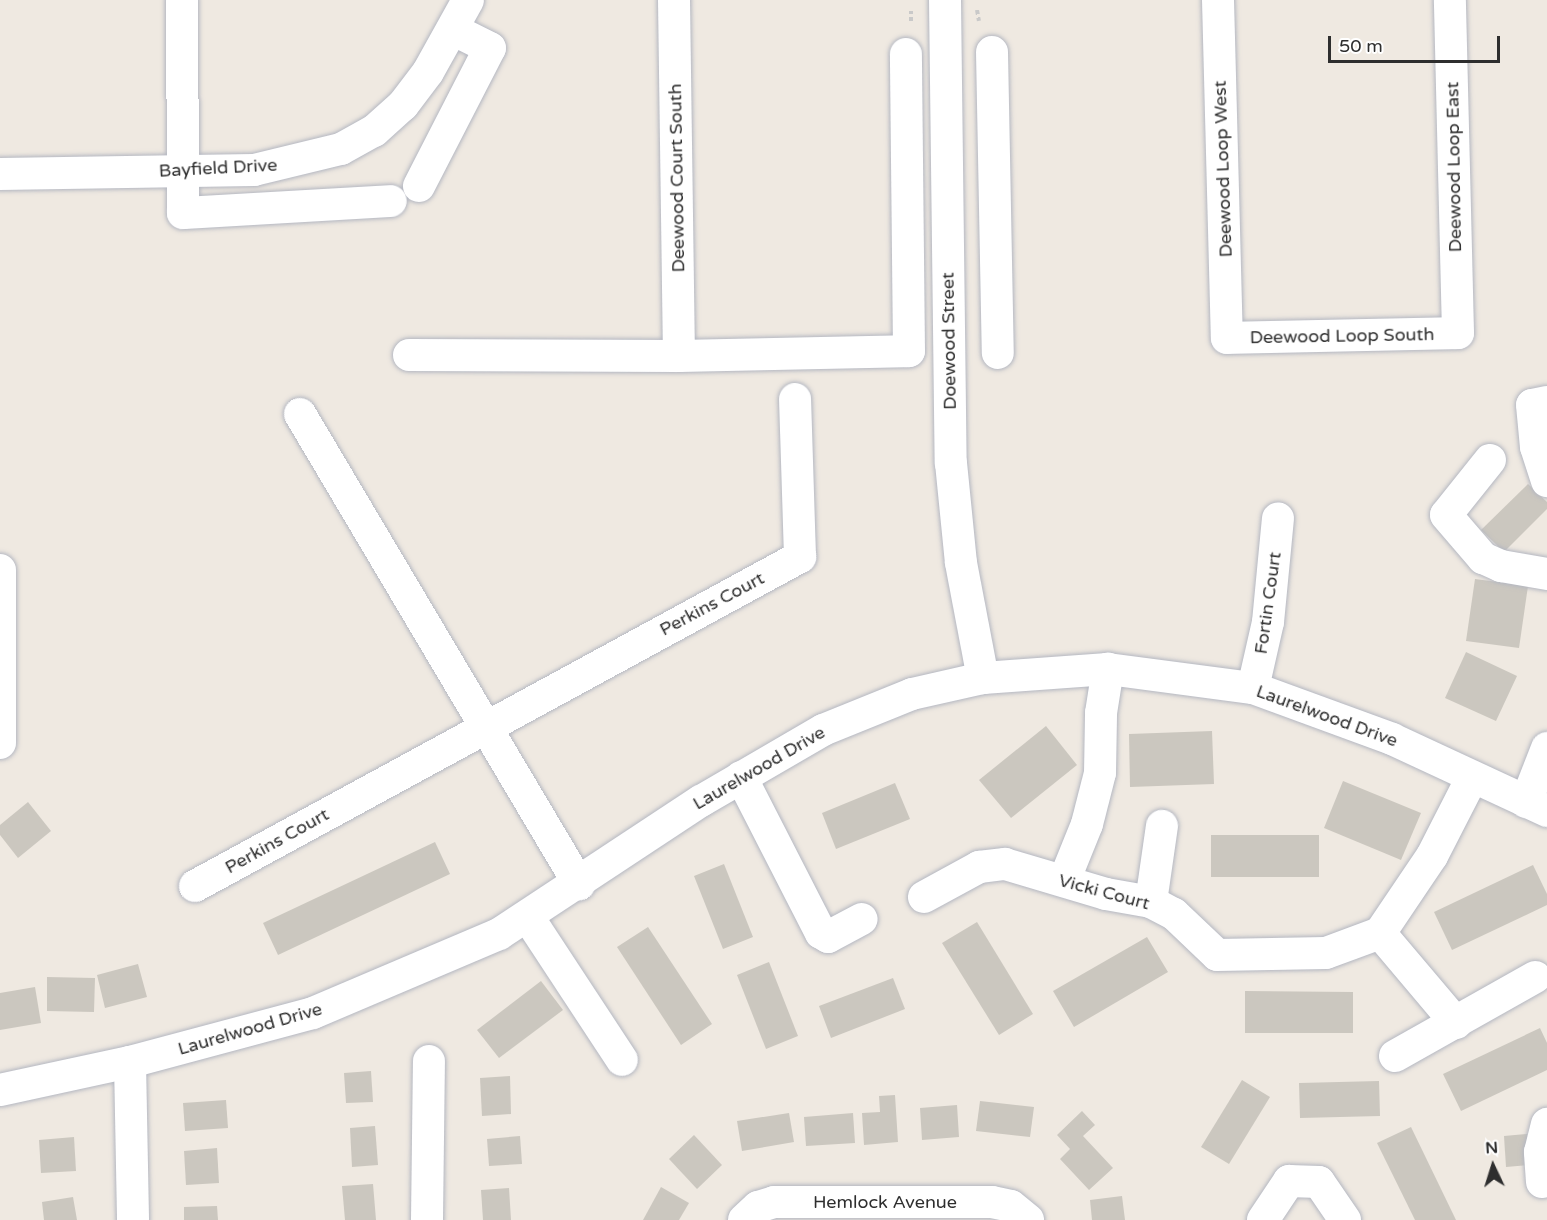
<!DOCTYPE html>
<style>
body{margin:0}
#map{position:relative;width:1547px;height:1220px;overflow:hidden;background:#efe9e1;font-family:"Varela Round",sans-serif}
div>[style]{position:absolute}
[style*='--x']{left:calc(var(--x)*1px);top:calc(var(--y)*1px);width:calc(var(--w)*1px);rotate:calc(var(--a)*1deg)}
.building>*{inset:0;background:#cbc7bf}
.path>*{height:4px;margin-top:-2px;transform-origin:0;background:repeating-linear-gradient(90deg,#c9c9c9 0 4.5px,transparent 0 7.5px)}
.roads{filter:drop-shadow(0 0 2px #b4b7c1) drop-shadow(0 0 2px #b4b7c1)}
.minor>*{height:32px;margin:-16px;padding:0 16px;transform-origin:16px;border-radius:16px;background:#fff}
span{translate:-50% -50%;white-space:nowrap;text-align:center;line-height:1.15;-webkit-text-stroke:5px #fff;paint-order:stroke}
.street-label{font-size:18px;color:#2e2e2e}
.north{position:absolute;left:1463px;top:1136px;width:60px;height:60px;-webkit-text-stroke:4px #fff;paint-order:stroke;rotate:356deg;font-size:16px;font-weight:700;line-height:24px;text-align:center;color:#2e2e2e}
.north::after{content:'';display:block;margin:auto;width:21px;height:27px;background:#2e2e2e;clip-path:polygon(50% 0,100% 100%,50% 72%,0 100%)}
.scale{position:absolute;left:1328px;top:36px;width:172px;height:27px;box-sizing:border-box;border:3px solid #2e2e2e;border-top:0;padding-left:8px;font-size:18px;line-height:21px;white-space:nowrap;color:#2e2e2e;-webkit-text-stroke:4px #fff;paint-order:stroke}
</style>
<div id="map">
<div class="building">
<i style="clip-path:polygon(1528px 484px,1547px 502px,1547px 509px,1504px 552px,1481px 530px)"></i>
<i style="clip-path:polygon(1475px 579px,1528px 586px,1519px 648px,1466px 641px)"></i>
<i style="clip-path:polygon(1466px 652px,1517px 676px,1496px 721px,1445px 698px)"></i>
<i style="clip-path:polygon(1046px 726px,1077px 765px,1011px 818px,979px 780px)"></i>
<i style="clip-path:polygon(1212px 731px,1214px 784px,1130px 787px,1129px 734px)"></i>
<i style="clip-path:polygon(1343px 781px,1421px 813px,1401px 860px,1324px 828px)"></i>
<i style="clip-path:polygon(895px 783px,910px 819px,836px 849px,822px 813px)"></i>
<i style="clip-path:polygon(28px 802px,51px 831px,18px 858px,0 835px,0 825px)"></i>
<i style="clip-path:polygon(1211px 835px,1319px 835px,1319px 877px,1211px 877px)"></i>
<i style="clip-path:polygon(435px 842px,450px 874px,278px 955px,263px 923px)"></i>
<i style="clip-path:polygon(724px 864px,753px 937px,723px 949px,694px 876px)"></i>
<i style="clip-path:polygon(1533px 865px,1547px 894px,1547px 905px,1452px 950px,1434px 912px)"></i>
<i style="clip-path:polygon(977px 922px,1033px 1014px,999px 1035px,942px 943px)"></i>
<i style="clip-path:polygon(648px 927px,712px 1024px,681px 1045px,617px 947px)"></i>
<i style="clip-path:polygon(1147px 937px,1168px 972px,1074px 1027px,1053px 991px)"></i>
<i style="clip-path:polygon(769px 962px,798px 1036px,766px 1049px,737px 975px)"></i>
<i style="clip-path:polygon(138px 964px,147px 997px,105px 1008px,97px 975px)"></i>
<i style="clip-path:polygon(47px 977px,95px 978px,94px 1012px,47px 1011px)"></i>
<i style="clip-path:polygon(893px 978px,905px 1009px,831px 1038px,819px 1006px)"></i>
<i style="clip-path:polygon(541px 981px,563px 1010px,499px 1058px,477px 1030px)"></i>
<i style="clip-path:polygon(35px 987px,41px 1023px,0 1030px,0 993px)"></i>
<i style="clip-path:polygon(1245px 991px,1353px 992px,1353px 1033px,1245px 1033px)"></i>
<i style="clip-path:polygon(1540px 1028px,1547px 1043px,1547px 1070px,1461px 1111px,1443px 1074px)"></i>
<i style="clip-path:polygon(371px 1071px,373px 1102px,346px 1103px,344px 1073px)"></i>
<i style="clip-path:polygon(510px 1076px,511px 1114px,482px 1116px,480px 1078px)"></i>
<i style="clip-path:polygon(1242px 1080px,1270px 1097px,1229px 1164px,1201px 1147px)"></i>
<i style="clip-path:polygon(1379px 1081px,1380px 1116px,1300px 1118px,1299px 1083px)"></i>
<i style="clip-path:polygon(895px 1095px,898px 1142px,864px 1145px,862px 1113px,880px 1112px,879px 1096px)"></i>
<i style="clip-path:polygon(226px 1100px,228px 1128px,185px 1131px,183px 1103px)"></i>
<i style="clip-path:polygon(980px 1101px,1034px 1107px,1030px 1137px,976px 1131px)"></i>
<i style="clip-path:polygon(957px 1105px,959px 1137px,922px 1140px,920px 1108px)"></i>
<i style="clip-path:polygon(1082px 1111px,1095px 1125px,1083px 1136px,1113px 1168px,1089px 1190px,1060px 1159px,1070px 1149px,1057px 1135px)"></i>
<i style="clip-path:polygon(789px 1113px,794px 1142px,742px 1151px,737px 1121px)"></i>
<i style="clip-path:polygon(853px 1113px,855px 1143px,806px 1146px,804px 1117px)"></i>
<i style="clip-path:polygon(375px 1126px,378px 1165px,352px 1167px,350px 1128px)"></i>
<i style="clip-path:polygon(1411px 1127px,1456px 1220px,1415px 1220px,1377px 1143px)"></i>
<i style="clip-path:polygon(1527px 1134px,1529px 1165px,1506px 1167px,1504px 1136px)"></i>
<i style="clip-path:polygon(694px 1135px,722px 1165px,697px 1189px,669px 1159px)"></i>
<i style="clip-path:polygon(520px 1136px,522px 1164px,489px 1166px,487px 1139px)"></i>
<i style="clip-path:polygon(74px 1137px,76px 1171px,41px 1173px,39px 1140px)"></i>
<i style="clip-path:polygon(217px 1148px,219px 1183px,186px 1185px,184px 1151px)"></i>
<i style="clip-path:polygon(373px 1184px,376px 1220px,345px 1220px,342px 1186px)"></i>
<i style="clip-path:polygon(661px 1187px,689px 1203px,679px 1220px,643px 1220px)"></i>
<i style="clip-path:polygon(509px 1188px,511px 1220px,483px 1220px,481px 1190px)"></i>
<i style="clip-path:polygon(1122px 1196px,1125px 1220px,1092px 1220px,1090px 1200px)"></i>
<i style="clip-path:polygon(73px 1197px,77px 1220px,44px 1220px,42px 1202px)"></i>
<i style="clip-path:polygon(217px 1206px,218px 1220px,184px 1220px,184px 1207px)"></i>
</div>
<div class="path">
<i style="--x:977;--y:10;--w:11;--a:80"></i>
<i style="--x:911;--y:21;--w:10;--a:-90"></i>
</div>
<div class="roads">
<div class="minor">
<i style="--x:182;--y:0;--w:213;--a:89.7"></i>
<i style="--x:183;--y:213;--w:208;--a:-3.3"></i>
<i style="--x:674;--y:0;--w:356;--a:89.2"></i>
<i style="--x:945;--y:0;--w:463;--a:89.3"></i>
<i style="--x:951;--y:463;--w:100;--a:84.3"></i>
<i style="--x:961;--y:563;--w:117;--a:79.2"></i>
<i style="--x:1218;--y:0;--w:338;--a:88.5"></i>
<i style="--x:1227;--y:338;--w:231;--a:-1.2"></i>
<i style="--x:1458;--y:333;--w:333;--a:-91.4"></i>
<i style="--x:992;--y:52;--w:301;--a:88.9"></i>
<i style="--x:0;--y:174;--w:254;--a:-0.9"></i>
<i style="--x:254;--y:170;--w:89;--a:-13.6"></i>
<i style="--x:341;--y:149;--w:38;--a:-29"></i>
<i style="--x:374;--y:131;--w:39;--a:-42"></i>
<i style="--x:403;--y:105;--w:41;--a:-52.9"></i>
<i style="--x:428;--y:72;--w:82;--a:-60.9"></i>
<i style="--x:419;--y:186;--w:155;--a:-62.8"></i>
<i style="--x:490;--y:48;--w:42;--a:-153.4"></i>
<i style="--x:409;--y:355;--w:270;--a:0.2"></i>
<i style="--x:679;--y:356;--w:230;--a:-1.2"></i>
<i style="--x:909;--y:351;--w:297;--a:-90.6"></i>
<i style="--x:1547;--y:402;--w:15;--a:169"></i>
<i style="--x:1532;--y:405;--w:42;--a:84.6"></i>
<i style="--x:1536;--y:447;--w:36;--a:72"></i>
<i style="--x:300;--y:414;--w:547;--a:59.31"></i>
<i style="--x:1490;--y:460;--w:70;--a:128.7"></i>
<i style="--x:1446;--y:515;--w:57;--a:49.3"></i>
<i style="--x:1483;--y:558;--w:20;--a:24"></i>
<i style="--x:1501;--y:566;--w:47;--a:9.9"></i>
<i style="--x:0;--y:570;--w:173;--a:90"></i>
<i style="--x:1253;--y:688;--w:68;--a:-77.2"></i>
<i style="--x:1268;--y:622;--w:104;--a:-84.5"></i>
<i style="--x:741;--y:777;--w:175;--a:62.9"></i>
<i style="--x:821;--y:933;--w:8;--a:30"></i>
<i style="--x:828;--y:937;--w:38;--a:-28"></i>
<i style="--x:1526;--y:802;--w:58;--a:-68.7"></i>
<i style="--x:1064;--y:881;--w:61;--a:-68"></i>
<i style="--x:1087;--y:824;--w:53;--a:-75.7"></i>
<i style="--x:1100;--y:773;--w:60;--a:-89"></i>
<i style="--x:1101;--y:713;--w:45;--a:-81"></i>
<i style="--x:195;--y:886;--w:689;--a:-28.54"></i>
<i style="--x:800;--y:557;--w:158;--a:-91.8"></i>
<i style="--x:924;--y:897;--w:63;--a:-28.6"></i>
<i style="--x:979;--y:867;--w:26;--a:-7"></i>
<i style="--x:1005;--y:864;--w:105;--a:16.5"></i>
<i style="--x:1106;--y:894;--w:46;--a:10.1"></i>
<i style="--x:1151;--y:902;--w:26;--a:28"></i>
<i style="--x:1174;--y:914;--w:59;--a:43.6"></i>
<i style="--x:1217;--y:955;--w:109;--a:-1.1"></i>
<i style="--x:1326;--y:953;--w:58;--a:-20.3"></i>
<i style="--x:1380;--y:933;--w:93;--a:-56"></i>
<i style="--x:1432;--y:856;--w:88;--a:-62.9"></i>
<i style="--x:1151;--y:902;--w:77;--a:-81.8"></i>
<i style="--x:528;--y:917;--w:171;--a:56.7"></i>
<i style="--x:1380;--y:933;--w:118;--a:49.8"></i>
<i style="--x:1395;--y:1056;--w:161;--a:-29.4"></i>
<i style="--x:130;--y:1062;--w:158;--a:88.9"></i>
<i style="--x:0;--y:1090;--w:133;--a:-12.2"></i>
<i style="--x:130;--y:1062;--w:189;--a:-15"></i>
<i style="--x:313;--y:1013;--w:202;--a:-23"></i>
<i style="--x:499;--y:934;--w:242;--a:-33.4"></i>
<i style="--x:701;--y:801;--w:141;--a:-30.2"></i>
<i style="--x:823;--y:730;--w:96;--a:-22"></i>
<i style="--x:912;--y:694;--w:73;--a:-12.7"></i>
<i style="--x:983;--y:678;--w:125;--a:-4.1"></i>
<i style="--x:1108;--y:669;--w:146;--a:7.5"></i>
<i style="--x:1253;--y:688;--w:148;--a:20.1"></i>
<i style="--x:1392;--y:739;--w:171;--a:24.9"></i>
<i style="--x:1542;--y:1182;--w:30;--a:-94"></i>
<i style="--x:1540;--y:1152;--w:29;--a:-76"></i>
<i style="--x:427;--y:1220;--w:159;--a:-89.3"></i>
<i style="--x:744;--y:1220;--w:19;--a:-43"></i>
<i style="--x:758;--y:1207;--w:17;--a:-17"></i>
<i style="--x:774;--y:1202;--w:218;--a:0"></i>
<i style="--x:992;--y:1202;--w:19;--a:12"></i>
<i style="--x:1011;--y:1206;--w:22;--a:39"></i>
<i style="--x:1263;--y:1220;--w:47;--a:-56.3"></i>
<i style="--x:1289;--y:1181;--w:30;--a:2"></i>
<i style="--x:1319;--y:1182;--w:46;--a:55.6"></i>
</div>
</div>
<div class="street-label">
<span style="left:1454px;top:167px;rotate:-91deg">Deewood Loop East</span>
<span style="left:218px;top:168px;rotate:-3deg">Bayfield Drive</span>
<span style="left:1223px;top:169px;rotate:-92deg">Deewood Loop West</span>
<span style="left:677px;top:178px;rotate:-91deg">Deewood Court South</span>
<span style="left:1342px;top:336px;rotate:-1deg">Deewood Loop South</span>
<span style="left:949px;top:341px;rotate:-91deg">Doewood Street</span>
<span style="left:1268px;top:603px;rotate:-82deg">Fortin Court</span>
<span style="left:712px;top:604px;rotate:-28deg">Perkins Court</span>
<span style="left:1327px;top:716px;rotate:20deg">Laurelwood Drive</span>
<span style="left:759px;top:768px;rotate:-30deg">Laurelwood Drive</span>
<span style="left:277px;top:841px;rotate:-29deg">Perkins Court</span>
<span style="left:1104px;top:892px;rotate:15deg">Vicki Court</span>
<span style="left:250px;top:1029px;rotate:-16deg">Laurelwood Drive</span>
<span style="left:885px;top:1202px">Hemlock Avenue</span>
</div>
<div class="north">N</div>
<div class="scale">50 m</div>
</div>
